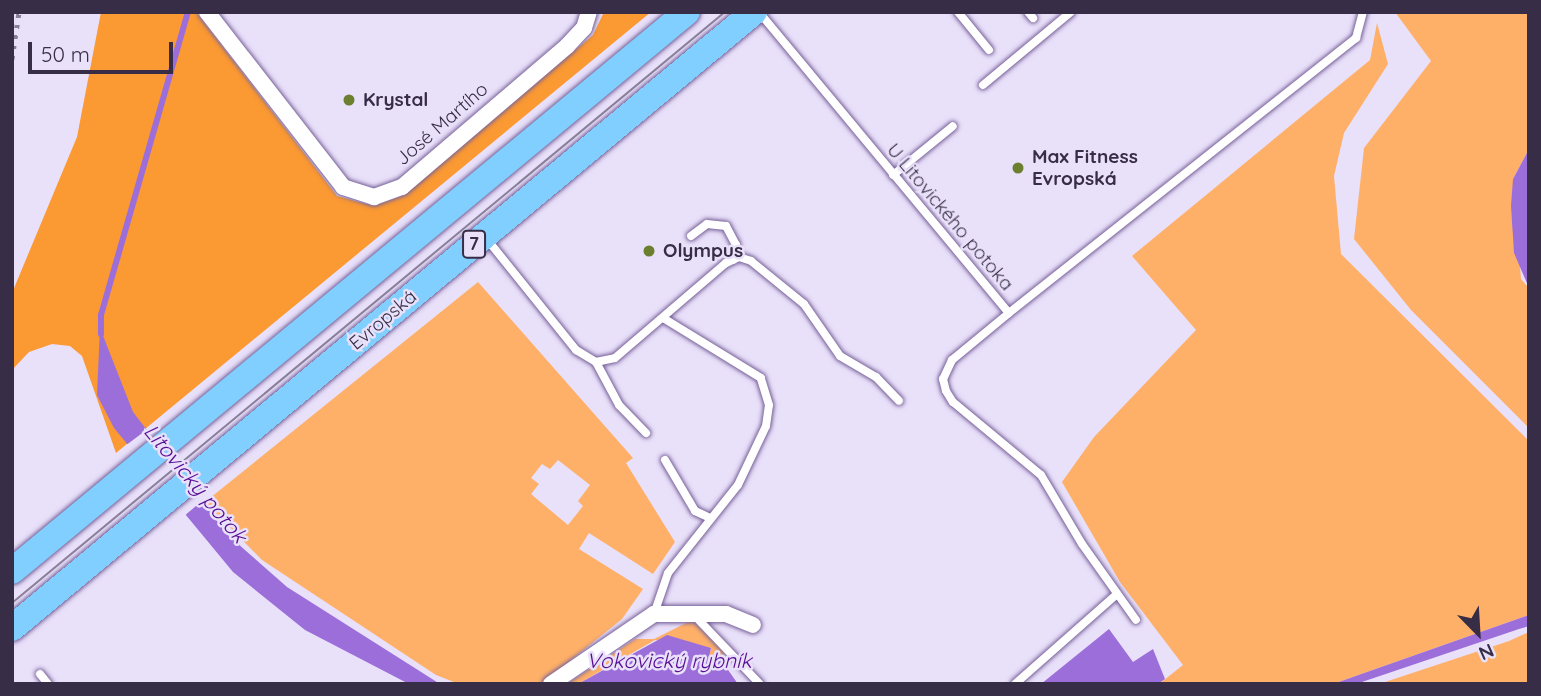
<!DOCTYPE html>
<meta charset="utf-8">
<style>
body{margin:0}
#map{position:relative;width:1541px;height:696px;overflow:hidden;background:#e9e0fa;font-family:Quicksand,sans-serif}
div>[style]{position:absolute}
[style*='--x']{left:calc(var(--x)*1px);top:calc(var(--y)*1px);width:calc(var(--w)*1px);rotate:calc(var(--a)*1deg)}
.green>*{inset:0;background:#ffb068}
.forest>*{inset:0;background:#fb9932}
.water>*{inset:0;background:#9c6ed9}
.pier>*{inset:0;background:#e9e0fa}
.stream>*{height:6px;margin:-3px;padding:0 3px;transform-origin:3px;border-radius:3px;background:#9c6ed9}
.roads{filter:drop-shadow(0 0 2px #766098) drop-shadow(0 0 2px #766098)}
.lane>*{height:8px;margin:-4px;padding:0 4px;transform-origin:4px;border-radius:4px;background:#fff}
.street>*{height:16px;margin:-8px;padding:0 8px;transform-origin:8px;border-radius:8px;background:#fff}
.primary>*{height:26px;margin:-13px;padding:0 13px;transform-origin:13px;border-radius:13px;background:#80cffe}
.tram>*{height:2px;margin:-1px;padding:0 1px;transform-origin:1px;border-radius:1px;background:#897f99}
.rail>*{height:5px;margin-top:-2.5px;transform-origin:0;background:repeating-linear-gradient(90deg,#897f99 0 3.5px,transparent 0 10.5px)}
.dots>*{width:19px;height:19px;translate:-50% -50%;box-sizing:border-box;border:4px solid #e9e0fa;border-radius:50%}
span{translate:-50% -50%;white-space:nowrap;text-align:center;line-height:1.15;-webkit-text-stroke:5px #e9e0fa;paint-order:stroke}
.shield-label span{padding:2px 5px;background:#e9e0fa;border:2px solid;border-radius:5px;-webkit-text-stroke-width:0}
.shield-label{font-size:18px;color:#372d46;font-weight:700}
.poi-label{font-size:19px;color:#372d46;font-weight:700}
.left{translate:0 -50%;text-align:left}
.street-label{font-size:19px;color:#372d46}
.water-label{font-size:21px;color:#570d93;font-style:italic}
.frame{position:absolute;inset:0;border:14px solid #372d46;pointer-events:none}
.north{position:absolute;left:1443px;top:598px;width:70px;height:70px;-webkit-text-stroke:5px #e9e0fa;paint-order:stroke;rotate:156deg;font-size:19px;font-weight:700;line-height:28px;text-align:center;color:#372d46}
.north::after{content:'';display:block;margin:auto;width:24px;height:32px;background:#372d46;clip-path:polygon(50% 0,100% 100%,50% 72%,0 100%)}
.scale{position:absolute;left:28px;top:42px;width:145px;height:32px;box-sizing:border-box;border:4px solid #372d46;border-top:0;padding-left:9px;font-size:21px;line-height:24px;white-space:nowrap;color:#372d46;-webkit-text-stroke:5px #e9e0fa;paint-order:stroke}
</style>
<div id="map">
<div class="green">
<i style="clip-path:polygon(1395px 12px,1529px 12px,1529px 149px,1513px 179px,1521px 279px,1529px 288px,1529px 428px,1411px 310px,1354px 239px,1364px 148px,1431px 61px)"></i>
<i style="clip-path:polygon(1377px 23px,1388px 64px,1344px 133px,1334px 176px,1341px 254px,1529px 441px,1529px 615px,1333px 684px,1159px 684px,1183px 665px,1120px 582px,1062px 482px,1094px 437px,1196px 330px,1132px 256px,1370px 60px)"></i>
<i style="clip-path:polygon(evenodd,478px 282px,633px 458px,626px 463px,675px 542px,653px 574px,589px 533px,579px 549px,643px 589px,622px 619px,541px 684px,459px 684px,436px 675px,262px 560px,205px 502px,478px 282px,558px 460px,590px 485px,578px 501px,583px 506px,568px 525px,531px 494px,539px 484px,531px 478px,542px 464px,550px 469px,558px 460px)"></i>
<i style="clip-path:polygon(692px 620px,724px 653px,721px 660px,709px 657px,711px 648px,655px 640px,578px 684px,567px 684px,635px 639px,654px 639px)"></i>
<i style="clip-path:polygon(1529px 632px,1529px 684px,1379px 684px,1509px 641px)"></i>
</div>
<div class="forest">
<i style="clip-path:polygon(101px 12px,196px 12px,337px 196px,374px 206px,405px 195px,593px 35px,604px 12px,651px 12px,116px 453px,82px 356px,70px 346px,52px 344px,29px 352px,12px 370px,12px 293px,77px 137px)"></i>
</div>
<div class="water">
<i style="clip-path:polygon(1529px 149px,1529px 288px,1514px 253px,1511px 206px,1513px 179px)"></i>
<i style="clip-path:polygon(100px 328px,133px 412px,228px 535px,287px 587px,440px 684px,409px 684px,305px 630px,233px 572px,114px 428px,97px 395px)"></i>
<i style="clip-path:polygon(1529px 615px,1529px 626px,1519px 629px,1356px 684px,1333px 684px)"></i>
<i style="clip-path:polygon(1109px 629px,1133px 662px,1153px 649px,1165px 679px,1158px 684px,1041px 684px)"></i>
<i style="clip-path:polygon(667px 635px,711px 648px,709px 657px,721px 660px,738px 684px,578px 684px)"></i>
</div>
<div class="pier">
<i style="clip-path:polygon(149px 428px,203px 500px,183px 517px,125px 446px)"></i>
</div>
<div class="stream">
<i style="--x:101;--y:334;--w:19;--a:-90"></i>
<i style="--x:101;--y:315;--w:315;--a:-74"></i>
</div>
<div class="roads">
<div class="lane">
<i style="--x:759;--y:12;--w:391;--a:50.3"></i>
<i style="--x:1009;--y:313;--w:74;--a:140.5"></i>
<i style="--x:952;--y:360;--w:21;--a:115"></i>
<i style="--x:943;--y:379;--w:12;--a:76"></i>
<i style="--x:946;--y:391;--w:13;--a:58"></i>
<i style="--x:953;--y:402;--w:114;--a:39.7"></i>
<i style="--x:1041;--y:475;--w:80;--a:59.3"></i>
<i style="--x:1082;--y:544;--w:93;--a:54.6"></i>
<i style="--x:958;--y:12;--w:49;--a:50.8"></i>
<i style="--x:1028;--y:12;--w:8;--a:50"></i>
<i style="--x:983;--y:85;--w:114;--a:-39.7"></i>
<i style="--x:893;--y:175;--w:77;--a:-39.2"></i>
<i style="--x:691;--y:236;--w:20;--a:-37"></i>
<i style="--x:707;--y:224;--w:19;--a:6"></i>
<i style="--x:726;--y:226;--w:21;--a:62"></i>
<i style="--x:736;--y:245;--w:15;--a:101"></i>
<i style="--x:486;--y:238;--w:144;--a:51.2"></i>
<i style="--x:576;--y:350;--w:23;--a:31"></i>
<i style="--x:596;--y:362;--w:19;--a:-12"></i>
<i style="--x:615;--y:358;--w:146;--a:-40.6"></i>
<i style="--x:726;--y:263;--w:14;--a:-25"></i>
<i style="--x:739;--y:257;--w:13;--a:18"></i>
<i style="--x:751;--y:261;--w:68;--a:39.1"></i>
<i style="--x:804;--y:304;--w:63;--a:55.3"></i>
<i style="--x:840;--y:356;--w:42;--a:30.3"></i>
<i style="--x:876;--y:377;--w:33;--a:46"></i>
<i style="--x:1009;--y:313;--w:443;--a:-38.4"></i>
<i style="--x:1356;--y:38;--w:27;--a:-75"></i>
<i style="--x:596;--y:362;--w:49;--a:61.9"></i>
<i style="--x:619;--y:405;--w:39;--a:46"></i>
<i style="--x:665;--y:460;--w:59;--a:59.5"></i>
<i style="--x:695;--y:511;--w:17;--a:25"></i>
<i style="--x:654;--y:614;--w:43;--a:-71.1"></i>
<i style="--x:668;--y:573;--w:112;--a:-51.5"></i>
<i style="--x:738;--y:485;--w:65;--a:-64.6"></i>
<i style="--x:766;--y:426;--w:21;--a:-82"></i>
<i style="--x:769;--y:405;--w:28;--a:-107"></i>
<i style="--x:761;--y:378;--w:115;--a:-148.5"></i>
<i style="--x:694;--y:615;--w:95;--a:46.3"></i>
<i style="--x:40;--y:674;--w:13;--a:51"></i>
<i style="--x:1015;--y:684;--w:136;--a:-41.4"></i>
</div>
<div class="street">
<i style="--x:207;--y:12;--w:222;--a:52.1"></i>
<i style="--x:343;--y:187;--w:33;--a:18"></i>
<i style="--x:374;--y:197;--w:30;--a:-20"></i>
<i style="--x:402;--y:187;--w:217;--a:-40.5"></i>
<i style="--x:567;--y:46;--w:25;--a:-47"></i>
<i style="--x:584;--y:28;--w:17;--a:-73"></i>
<i style="--x:551;--y:684;--w:125;--a:-34.2"></i>
<i style="--x:654;--y:614;--w:72;--a:0"></i>
<i style="--x:726;--y:614;--w:29;--a:22"></i>
</div>
<div class="primary">
<i style="--x:12;--y:571;--w:876;--a:-39.63"></i>
<i style="--x:12;--y:628;--w:964;--a:-39.7"></i>
</div>
</div>
<div class="tram">
<i style="--x:12;--y:603;--w:926;--a:-39.66"></i>
</div>
<div class="rail">
<i style="--x:12;--y:59;--w:48;--a:-81.5"></i>
</div>
<div class="dots">
<i style="left:349px;top:100px;background:#6b7f2f"></i>
<i style="left:1018px;top:168px;background:#6b7f2f"></i>
<i style="left:649px;top:251px;background:#6b7f2f"></i>
</div>
<div class="shield-label">
<span style="left:474px;top:244px">7</span>
</div>
<div class="poi-label">
<span class="left" style="left:363px;top:100px">Krystal</span>
<span class="left" style="left:1032px;top:168px">Max Fitness<br>Evropská</span>
<span class="left" style="left:663px;top:251px">Olympus</span>
</div>
<div class="street-label">
<span style="left:442px;top:124px;rotate:-41deg">José Martího</span>
<span style="left:950px;top:217px;rotate:50deg">U Litovického potoka</span>
<span style="left:383px;top:320px;rotate:-40deg">Evropská</span>
</div>
<div class="water-label">
<span style="left:196px;top:483px;rotate:50deg">Litovický potok</span>
<span style="left:669px;top:660px">Vokovický rybník</span>
</div>
<div class="frame"></div>
<div class="north">N</div>
<div class="scale">50 m</div>
</div>
